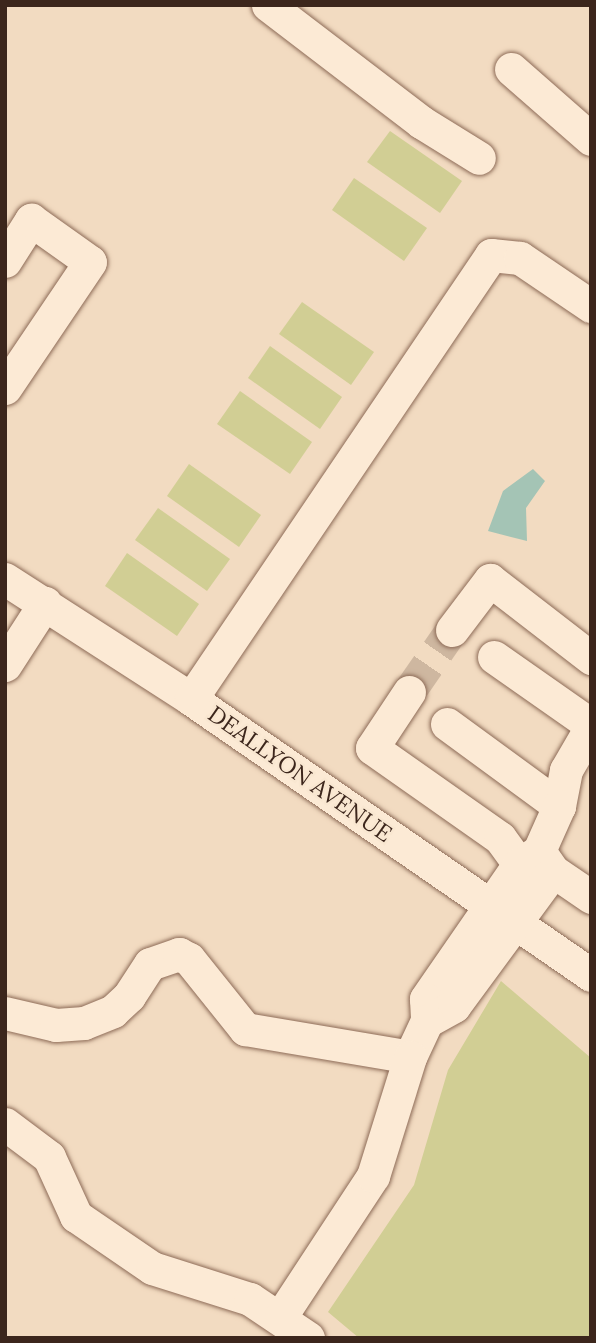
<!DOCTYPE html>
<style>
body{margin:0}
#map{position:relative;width:596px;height:1343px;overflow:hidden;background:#f2dbc1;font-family:Lora,serif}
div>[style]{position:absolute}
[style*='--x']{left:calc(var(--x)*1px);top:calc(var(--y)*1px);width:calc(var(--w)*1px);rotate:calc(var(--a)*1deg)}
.green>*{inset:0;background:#d1ce94}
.water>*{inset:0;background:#a4c4b5}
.minor-tunnel>*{height:33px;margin-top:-16.5px;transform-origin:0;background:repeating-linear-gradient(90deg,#ceb7a0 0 33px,transparent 0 50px)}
.roads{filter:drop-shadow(0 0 2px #8d6b57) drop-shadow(0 0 2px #8d6b57)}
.minor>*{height:33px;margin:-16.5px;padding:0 16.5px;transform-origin:16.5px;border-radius:16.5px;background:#fcead5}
span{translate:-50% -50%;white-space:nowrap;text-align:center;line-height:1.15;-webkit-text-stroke:5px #f9e7d1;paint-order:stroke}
.street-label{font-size:23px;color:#3c261c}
.frame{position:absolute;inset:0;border:7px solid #3c261c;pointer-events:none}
</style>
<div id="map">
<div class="green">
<i style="clip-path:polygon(390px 131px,462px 181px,440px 213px,367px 162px)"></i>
<i style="clip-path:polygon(354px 178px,427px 228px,404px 261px,332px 210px)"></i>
<i style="clip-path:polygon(302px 302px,374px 352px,351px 385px,279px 334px)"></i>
<i style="clip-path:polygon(270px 346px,342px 397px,320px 429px,248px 378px)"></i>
<i style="clip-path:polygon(240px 391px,312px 442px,290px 474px,217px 424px)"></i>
<i style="clip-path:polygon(189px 464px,261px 515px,239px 547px,167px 496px)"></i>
<i style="clip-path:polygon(158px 508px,230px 559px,207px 591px,135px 540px)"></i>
<i style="clip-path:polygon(127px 553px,199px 604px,177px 636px,105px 586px)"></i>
<i style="clip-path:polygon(501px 981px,591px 1058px,591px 1338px,359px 1338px,328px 1312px,414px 1185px,448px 1070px)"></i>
</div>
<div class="water">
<i style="clip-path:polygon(533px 469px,545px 481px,526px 508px,527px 541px,488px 531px,503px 491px)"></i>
</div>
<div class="minor-tunnel">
<i style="--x:409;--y:692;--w:75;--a:-55.3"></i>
</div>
<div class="roads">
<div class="minor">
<i style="--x:268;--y:5;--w:193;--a:37.4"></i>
<i style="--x:421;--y:122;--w:68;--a:31.8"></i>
<i style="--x:511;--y:69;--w:106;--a:41.2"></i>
<i style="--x:5;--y:261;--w:49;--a:-57.6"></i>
<i style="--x:31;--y:220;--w:72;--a:35.4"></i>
<i style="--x:90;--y:262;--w:152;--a:124"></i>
<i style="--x:5;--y:579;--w:221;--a:32.8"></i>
<i style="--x:191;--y:699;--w:486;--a:34.6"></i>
<i style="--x:452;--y:630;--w:63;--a:-52.8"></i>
<i style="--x:490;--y:580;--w:128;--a:37.7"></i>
<i style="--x:494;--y:657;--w:118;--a:35"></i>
<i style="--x:5;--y:665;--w:74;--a:-57.2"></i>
<i style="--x:409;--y:692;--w:67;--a:123.5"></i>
<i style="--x:372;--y:748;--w:156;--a:35.1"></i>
<i style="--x:500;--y:838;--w:32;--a:54"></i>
<i style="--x:191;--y:699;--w:536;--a:-55.95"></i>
<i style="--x:491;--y:255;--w:29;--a:6"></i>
<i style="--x:520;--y:258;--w:86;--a:34.1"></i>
<i style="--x:447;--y:724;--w:139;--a:36.2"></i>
<i style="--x:591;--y:727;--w:50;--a:120.2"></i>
<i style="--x:566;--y:770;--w:37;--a:101"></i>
<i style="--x:559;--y:806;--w:49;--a:114"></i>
<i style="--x:539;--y:851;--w:24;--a:55"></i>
<i style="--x:553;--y:871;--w:46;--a:34.4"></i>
<i style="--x:539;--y:851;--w:24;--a:147"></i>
<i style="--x:519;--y:864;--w:164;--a:124.6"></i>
<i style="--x:426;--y:999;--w:22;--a:87"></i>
<i style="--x:427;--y:1021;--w:31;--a:-29"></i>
<i style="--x:454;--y:1006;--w:167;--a:-53.7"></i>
<i style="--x:5;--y:1013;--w:52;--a:13.2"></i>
<i style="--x:56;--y:1025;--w:28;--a:-4"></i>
<i style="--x:84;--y:1023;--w:31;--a:-22"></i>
<i style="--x:113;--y:1011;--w:22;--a:-43"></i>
<i style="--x:129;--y:996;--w:38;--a:-57"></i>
<i style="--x:150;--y:964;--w:31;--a:-19"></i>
<i style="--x:179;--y:954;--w:11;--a:27"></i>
<i style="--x:189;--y:959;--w:90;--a:51.3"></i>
<i style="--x:245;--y:1029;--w:167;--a:9.6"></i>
<i style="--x:410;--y:1057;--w:40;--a:-65"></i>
<i style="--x:5;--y:1124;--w:55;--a:36.9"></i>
<i style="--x:49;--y:1157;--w:65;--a:65.4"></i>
<i style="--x:76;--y:1216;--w:92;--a:34.4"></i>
<i style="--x:152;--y:1268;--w:103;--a:17.6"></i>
<i style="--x:250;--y:1299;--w:70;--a:33.9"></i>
<i style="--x:281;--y:1316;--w:168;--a:-56.7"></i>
<i style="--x:373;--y:1176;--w:125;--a:-72.7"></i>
</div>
</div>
<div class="street-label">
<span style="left:300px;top:774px;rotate:35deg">DEALLYON AVENUE</span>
</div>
<div class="frame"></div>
</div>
